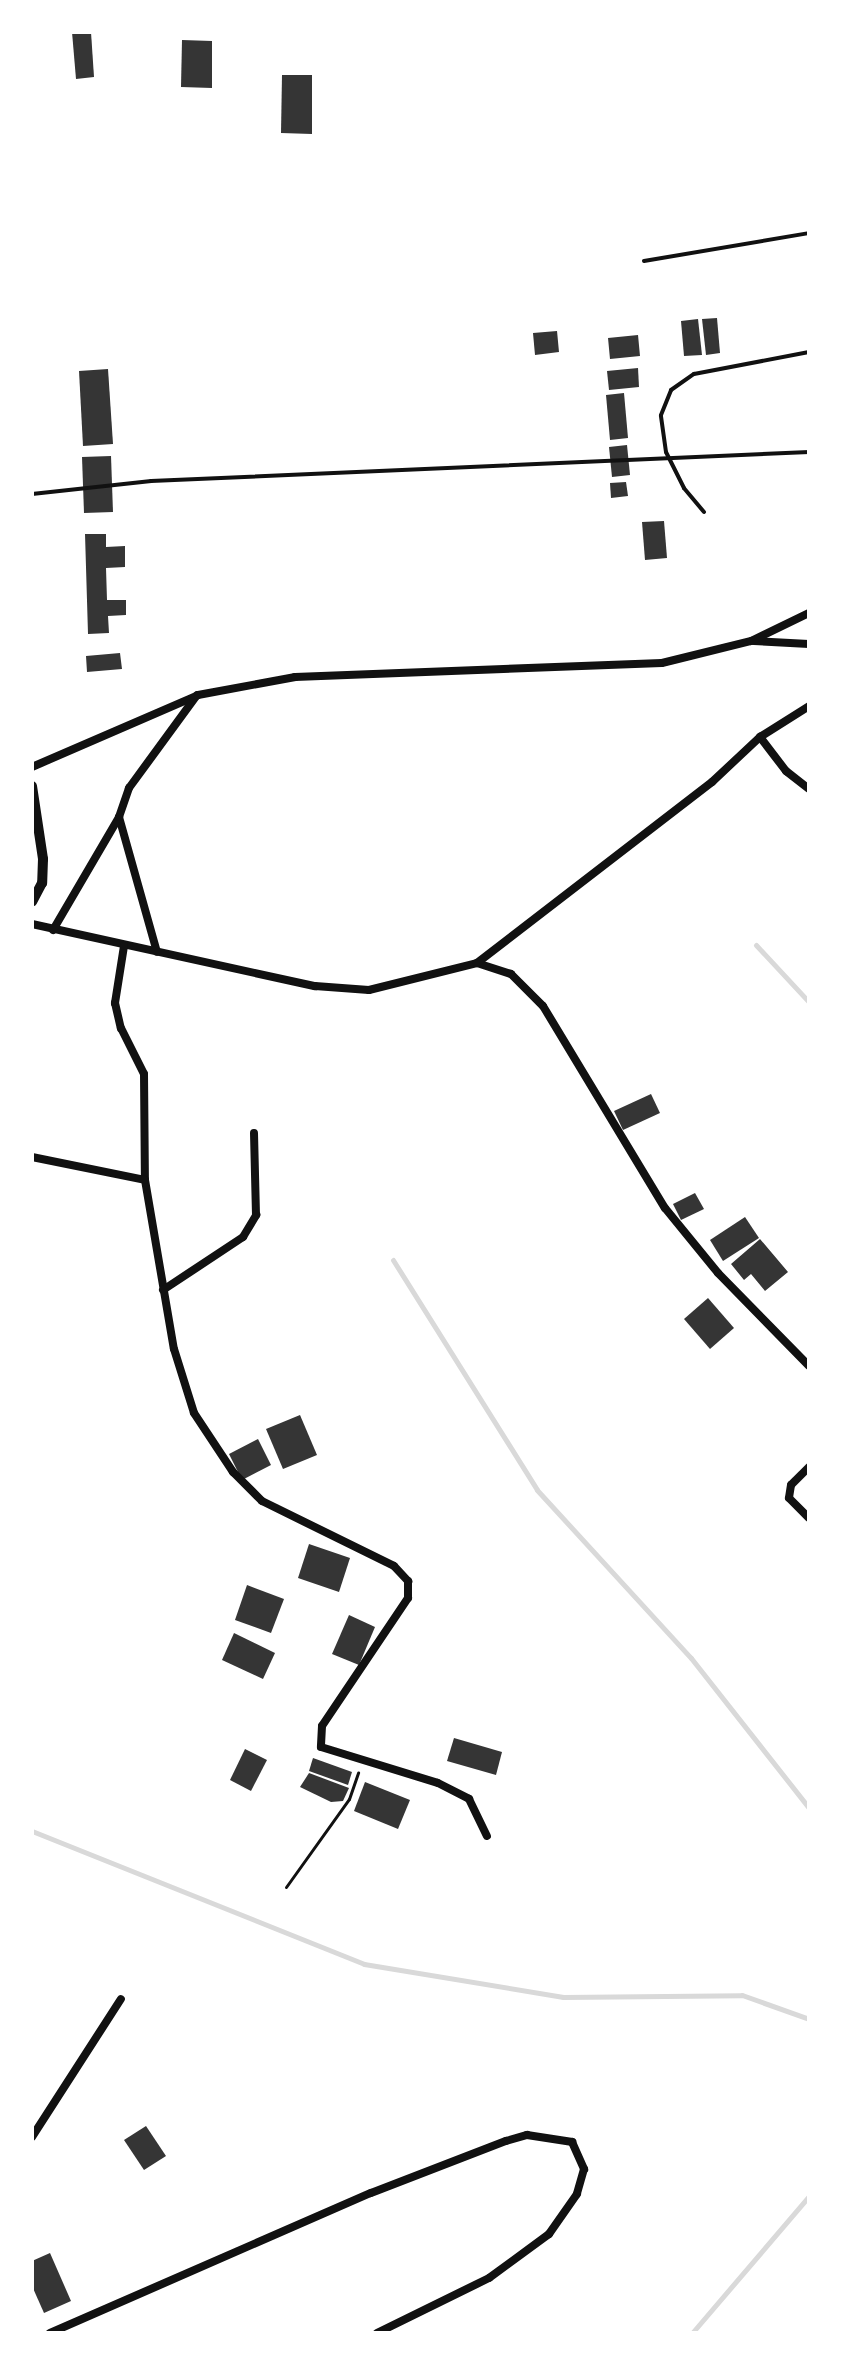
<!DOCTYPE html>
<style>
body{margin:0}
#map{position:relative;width:841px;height:2365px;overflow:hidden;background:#fff;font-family:Barlow,sans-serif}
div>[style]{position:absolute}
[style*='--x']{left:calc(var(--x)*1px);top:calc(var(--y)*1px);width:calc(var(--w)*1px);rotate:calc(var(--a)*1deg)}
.stream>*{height:5px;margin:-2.5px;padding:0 2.5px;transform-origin:2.5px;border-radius:2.5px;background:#d9d9d9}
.building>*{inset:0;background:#353535}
.path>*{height:3px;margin:-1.5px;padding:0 1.5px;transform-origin:1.5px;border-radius:1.5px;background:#111}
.service>*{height:4px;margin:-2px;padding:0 2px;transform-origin:2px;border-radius:2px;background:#111}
.minor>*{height:8px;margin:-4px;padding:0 4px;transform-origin:4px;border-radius:4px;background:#111}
.tertiary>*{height:10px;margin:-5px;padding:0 5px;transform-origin:5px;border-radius:5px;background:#111}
span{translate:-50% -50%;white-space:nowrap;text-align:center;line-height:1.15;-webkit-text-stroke:8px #fff;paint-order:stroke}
.frame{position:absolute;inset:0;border:34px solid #fff;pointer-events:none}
</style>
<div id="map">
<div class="stream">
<i style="--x:756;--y:945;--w:78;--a:47.1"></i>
<i style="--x:393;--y:1260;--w:271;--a:57.9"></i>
<i style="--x:537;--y:1490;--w:228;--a:47.5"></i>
<i style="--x:691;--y:1658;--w:191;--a:51.8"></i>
<i style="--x:32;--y:1831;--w:358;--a:21.8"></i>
<i style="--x:364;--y:1964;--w:202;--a:9.4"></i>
<i style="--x:563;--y:1997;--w:179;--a:-0.6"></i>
<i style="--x:742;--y:1995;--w:71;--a:19.7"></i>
<i style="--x:692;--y:2333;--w:180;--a:-49.5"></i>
</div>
<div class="building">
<i style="clip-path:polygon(72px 32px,91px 32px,94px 77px,76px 79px)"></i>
<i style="clip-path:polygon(182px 40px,212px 41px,212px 88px,181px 87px)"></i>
<i style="clip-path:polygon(282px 75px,312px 75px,312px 134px,281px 133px)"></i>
<i style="clip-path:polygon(717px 318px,720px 353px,706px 355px,702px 319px)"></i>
<i style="clip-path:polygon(698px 319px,702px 355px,684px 356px,681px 321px)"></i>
<i style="clip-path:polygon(557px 331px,559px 352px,535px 355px,533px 333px)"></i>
<i style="clip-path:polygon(638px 335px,640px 356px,610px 359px,608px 338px)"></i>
<i style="clip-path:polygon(638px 368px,639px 387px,609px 390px,607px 371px)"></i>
<i style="clip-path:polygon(108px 369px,113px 444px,83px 446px,79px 371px)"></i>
<i style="clip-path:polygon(624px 393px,628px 438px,610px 440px,606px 395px)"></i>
<i style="clip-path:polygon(627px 445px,630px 475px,612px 477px,609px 447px)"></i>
<i style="clip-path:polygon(111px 456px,113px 512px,84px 513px,82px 457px)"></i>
<i style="clip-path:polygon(626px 482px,628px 496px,611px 498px,610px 483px)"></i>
<i style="clip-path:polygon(664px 521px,667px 558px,645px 560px,642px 522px)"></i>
<i style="clip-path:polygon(85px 534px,106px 534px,106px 547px,125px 546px,125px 567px,106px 568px,107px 600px,126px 600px,126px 615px,108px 616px,109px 633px,88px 634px)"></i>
<i style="clip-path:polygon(120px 653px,122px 669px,87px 672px,86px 656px)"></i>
<i style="clip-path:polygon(651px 1094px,660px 1113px,623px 1130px,614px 1111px)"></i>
<i style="clip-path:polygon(695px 1193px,704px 1209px,681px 1220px,673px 1204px)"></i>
<i style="clip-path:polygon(745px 1217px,759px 1238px,723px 1261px,710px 1240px)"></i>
<i style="clip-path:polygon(760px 1239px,788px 1272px,765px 1291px,751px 1274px,744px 1280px,731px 1264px)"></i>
<i style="clip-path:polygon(708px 1298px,734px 1328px,710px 1349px,684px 1319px)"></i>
<i style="clip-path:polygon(300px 1415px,317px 1455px,283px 1469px,266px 1429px)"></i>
<i style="clip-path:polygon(258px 1439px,271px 1465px,242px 1480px,229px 1454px)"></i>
<i style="clip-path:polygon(309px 1544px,350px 1558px,339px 1592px,298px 1578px)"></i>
<i style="clip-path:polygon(247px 1585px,284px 1599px,271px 1633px,235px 1620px)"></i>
<i style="clip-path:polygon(349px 1615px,375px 1627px,359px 1665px,332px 1654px)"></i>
<i style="clip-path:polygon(234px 1633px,275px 1653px,263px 1679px,222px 1660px)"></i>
<i style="clip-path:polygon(454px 1738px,502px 1752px,496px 1775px,447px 1761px)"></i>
<i style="clip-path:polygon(245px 1749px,267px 1760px,251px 1791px,230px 1780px)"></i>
<i style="clip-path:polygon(313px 1758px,352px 1772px,348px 1785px,309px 1771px)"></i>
<i style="clip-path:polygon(309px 1773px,349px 1788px,343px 1801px,331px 1802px,300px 1787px)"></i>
<i style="clip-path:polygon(365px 1782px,410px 1800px,398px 1829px,354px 1811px)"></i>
<i style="clip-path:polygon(146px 2126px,166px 2156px,144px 2170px,124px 2140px)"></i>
<i style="clip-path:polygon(50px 2253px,71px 2301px,44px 2313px,32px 2286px,32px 2261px)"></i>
</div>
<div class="path">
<i style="--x:286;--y:1887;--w:108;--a:-54.4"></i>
<i style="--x:349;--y:1799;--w:28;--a:-71"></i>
</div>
<div class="service">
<i style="--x:644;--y:261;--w:167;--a:-9.6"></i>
<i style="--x:32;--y:494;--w:120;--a:-6.2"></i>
<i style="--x:151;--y:481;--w:659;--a:-2.52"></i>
<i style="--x:704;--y:512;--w:31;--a:-130"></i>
<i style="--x:684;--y:488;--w:40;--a:-116.6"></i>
<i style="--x:666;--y:452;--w:37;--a:-98"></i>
<i style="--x:661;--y:415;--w:27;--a:-68"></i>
<i style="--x:671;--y:390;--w:28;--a:-35"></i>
<i style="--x:694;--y:374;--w:117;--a:-10.8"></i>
</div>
<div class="minor">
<i style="--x:754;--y:641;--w:55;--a:3.1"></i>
<i style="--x:760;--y:737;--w:43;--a:52.6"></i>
<i style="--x:786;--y:771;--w:29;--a:38"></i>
<i style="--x:32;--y:767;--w:181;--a:-23.4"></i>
<i style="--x:198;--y:695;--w:99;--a:-10.5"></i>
<i style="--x:295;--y:677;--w:367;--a:-2.2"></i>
<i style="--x:662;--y:663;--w:92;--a:-13.9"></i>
<i style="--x:751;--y:641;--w:64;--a:-25.8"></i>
<i style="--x:119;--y:817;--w:140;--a:74.3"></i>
<i style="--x:32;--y:924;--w:290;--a:12.4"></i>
<i style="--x:315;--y:986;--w:54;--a:4.2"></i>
<i style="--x:369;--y:990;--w:111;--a:-14"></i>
<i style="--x:477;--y:963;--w:36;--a:18"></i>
<i style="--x:511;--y:974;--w:45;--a:45"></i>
<i style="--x:543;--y:1006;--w:236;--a:58.9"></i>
<i style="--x:665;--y:1208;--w:84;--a:50.8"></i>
<i style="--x:718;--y:1273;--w:130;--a:45.6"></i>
<i style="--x:53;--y:930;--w:131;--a:-59.7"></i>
<i style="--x:119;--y:817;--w:31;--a:-71"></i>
<i style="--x:129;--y:788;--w:115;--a:-53.8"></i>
<i style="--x:124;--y:946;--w:58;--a:99"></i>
<i style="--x:115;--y:1003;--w:26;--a:77"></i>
<i style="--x:121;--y:1028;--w:51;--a:63.4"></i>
<i style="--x:144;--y:1074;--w:106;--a:89.5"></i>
<i style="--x:145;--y:1180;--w:171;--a:80.3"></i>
<i style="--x:174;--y:1349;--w:67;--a:72.6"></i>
<i style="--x:194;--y:1413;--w:71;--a:56.5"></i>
<i style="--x:233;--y:1472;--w:41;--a:45"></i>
<i style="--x:262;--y:1501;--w:147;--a:26.2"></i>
<i style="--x:394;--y:1566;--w:21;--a:47"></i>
<i style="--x:408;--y:1581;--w:17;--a:90"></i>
<i style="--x:408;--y:1598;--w:154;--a:123.9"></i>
<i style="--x:322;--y:1726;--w:21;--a:93"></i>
<i style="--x:321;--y:1747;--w:122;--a:17.1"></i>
<i style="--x:438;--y:1783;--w:35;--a:27"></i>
<i style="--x:469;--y:1799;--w:41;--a:64.1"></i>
<i style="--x:477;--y:963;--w:297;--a:-37.6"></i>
<i style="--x:712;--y:782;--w:66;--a:-43.2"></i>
<i style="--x:760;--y:737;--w:58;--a:-32.3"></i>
<i style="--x:32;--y:1157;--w:115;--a:11.5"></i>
<i style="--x:163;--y:1290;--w:96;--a:-33.5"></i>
<i style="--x:243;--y:1237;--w:26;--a:-59"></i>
<i style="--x:256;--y:1215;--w:82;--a:-91.4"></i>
<i style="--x:809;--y:1467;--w:25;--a:135"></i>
<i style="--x:791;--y:1485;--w:13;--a:99"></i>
<i style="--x:789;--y:1498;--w:28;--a:45"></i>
<i style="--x:32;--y:2137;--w:164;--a:-57.2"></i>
<i style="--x:50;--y:2333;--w:350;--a:-23.6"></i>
<i style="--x:371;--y:2193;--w:145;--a:-21.1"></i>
<i style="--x:506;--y:2141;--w:22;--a:-16"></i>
<i style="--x:527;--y:2135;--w:46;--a:8.8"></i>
<i style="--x:572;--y:2142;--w:30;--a:66"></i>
<i style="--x:584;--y:2169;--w:26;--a:106"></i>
<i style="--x:577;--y:2194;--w:49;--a:125"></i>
<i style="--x:549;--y:2234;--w:74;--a:143.7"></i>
<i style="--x:489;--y:2278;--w:125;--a:153.8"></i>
</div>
<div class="tertiary">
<i style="--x:32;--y:786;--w:74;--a:81.4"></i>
<i style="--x:43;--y:859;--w:24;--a:92"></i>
<i style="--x:42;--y:883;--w:21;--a:118"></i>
</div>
<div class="frame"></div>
</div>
